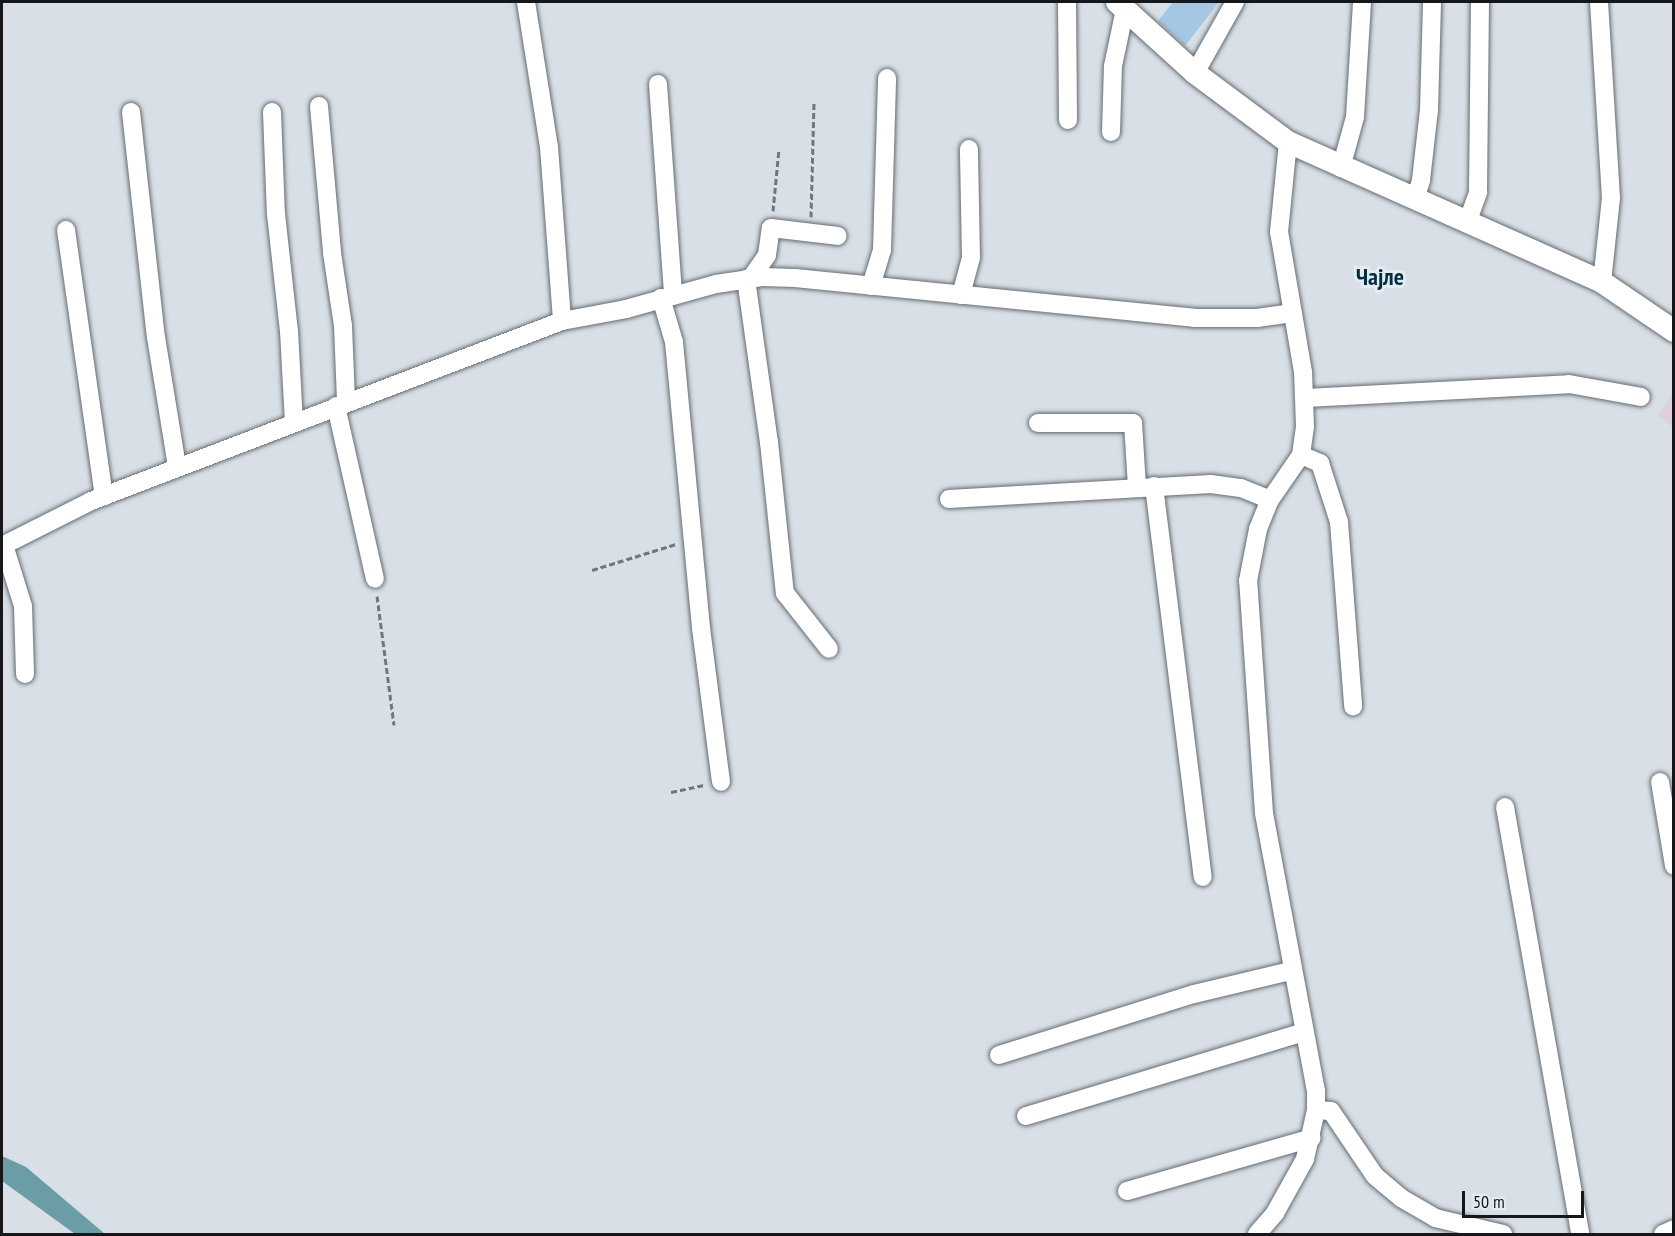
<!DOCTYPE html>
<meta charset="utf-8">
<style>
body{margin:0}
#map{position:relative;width:1675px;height:1236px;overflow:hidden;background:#d8dfe6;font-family:"PT Sans Narrow",sans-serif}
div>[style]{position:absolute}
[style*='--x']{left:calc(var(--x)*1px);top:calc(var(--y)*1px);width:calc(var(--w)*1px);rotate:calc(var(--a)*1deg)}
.education>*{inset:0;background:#e2cedc}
.water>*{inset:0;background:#6b9da7}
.building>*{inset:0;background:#a6c7e4}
.path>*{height:3px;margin-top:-1.5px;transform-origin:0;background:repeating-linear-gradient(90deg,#71767a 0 6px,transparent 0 9px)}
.roads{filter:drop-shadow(0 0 2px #656c71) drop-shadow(0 0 2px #656c71)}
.minor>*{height:18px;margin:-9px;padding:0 9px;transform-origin:9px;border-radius:9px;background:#fff}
.major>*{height:22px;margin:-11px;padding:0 11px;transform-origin:11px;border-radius:11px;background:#fff}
span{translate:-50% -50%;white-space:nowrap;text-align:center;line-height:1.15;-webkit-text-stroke:6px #e5edf3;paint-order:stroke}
.quarter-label{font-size:24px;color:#002f42;font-weight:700}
.frame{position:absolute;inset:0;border:3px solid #15171a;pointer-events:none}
.scale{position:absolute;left:1462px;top:1191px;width:122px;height:27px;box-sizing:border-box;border:3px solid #15171a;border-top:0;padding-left:8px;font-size:18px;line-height:21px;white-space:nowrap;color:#15171a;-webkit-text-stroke:4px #e5edf3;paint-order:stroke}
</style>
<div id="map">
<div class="education">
<i style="clip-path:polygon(1673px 393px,1673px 427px,1658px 416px)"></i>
</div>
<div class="water">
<i style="clip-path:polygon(2px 1156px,26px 1167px,105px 1234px,75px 1234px,2px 1181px)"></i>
</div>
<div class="building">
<i style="clip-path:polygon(1173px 2px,1219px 2px,1185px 46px,1158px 21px)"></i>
</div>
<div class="path">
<i style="--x:773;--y:211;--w:62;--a:-84.5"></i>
<i style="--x:811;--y:217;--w:115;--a:-88.5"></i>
<i style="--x:592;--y:570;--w:88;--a:-17.2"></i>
<i style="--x:377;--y:596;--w:130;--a:82.5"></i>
<i style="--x:671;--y:792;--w:35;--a:-12"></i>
</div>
<div class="roads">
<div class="minor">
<i style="--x:526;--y:2;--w:147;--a:81"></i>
<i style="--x:549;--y:147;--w:174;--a:85.7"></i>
<i style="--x:1067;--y:2;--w:118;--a:89.5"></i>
<i style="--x:1599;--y:2;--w:196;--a:86.5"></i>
<i style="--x:1611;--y:198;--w:84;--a:96.1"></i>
<i style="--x:1195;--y:73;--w:81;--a:-60.6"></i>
<i style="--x:658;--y:84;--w:211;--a:85.9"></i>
<i style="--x:319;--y:106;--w:148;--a:84.9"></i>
<i style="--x:332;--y:253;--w:74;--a:81.4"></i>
<i style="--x:343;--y:326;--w:76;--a:87.7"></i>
<i style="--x:131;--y:112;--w:226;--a:83.7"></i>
<i style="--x:156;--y:337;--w:132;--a:80.8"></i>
<i style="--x:272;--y:112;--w:102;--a:87.8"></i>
<i style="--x:276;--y:214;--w:118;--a:83.7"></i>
<i style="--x:289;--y:331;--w:91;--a:86.9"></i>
<i style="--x:1111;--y:132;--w:66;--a:-88.3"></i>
<i style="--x:1113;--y:66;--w:58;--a:-78.1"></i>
<i style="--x:1341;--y:168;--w:53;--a:-74.6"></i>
<i style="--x:1355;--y:117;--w:115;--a:-86.5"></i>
<i style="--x:1415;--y:199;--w:20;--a:-72"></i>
<i style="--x:1421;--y:180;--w:70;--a:-83.5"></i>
<i style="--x:1429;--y:110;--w:108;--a:-88.4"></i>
<i style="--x:1467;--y:223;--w:33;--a:-70"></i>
<i style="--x:1478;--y:192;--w:190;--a:-89.4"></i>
<i style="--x:66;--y:230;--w:269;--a:81.9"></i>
<i style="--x:751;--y:278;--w:28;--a:-55"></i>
<i style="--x:767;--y:255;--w:27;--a:-82"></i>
<i style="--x:771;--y:228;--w:67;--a:6.8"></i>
<i style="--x:746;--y:279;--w:165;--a:82"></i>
<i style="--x:769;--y:442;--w:152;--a:84"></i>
<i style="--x:785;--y:593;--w:71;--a:51.8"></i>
<i style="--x:871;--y:286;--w:38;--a:-73"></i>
<i style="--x:882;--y:250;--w:172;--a:-88.3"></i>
<i style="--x:961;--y:295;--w:38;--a:-75"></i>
<i style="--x:971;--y:258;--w:109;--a:-91.1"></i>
<i style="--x:661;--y:298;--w:46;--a:73.5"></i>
<i style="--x:674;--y:342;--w:287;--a:84.6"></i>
<i style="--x:701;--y:628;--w:155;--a:82.6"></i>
<i style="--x:1306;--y:398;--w:263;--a:-3"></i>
<i style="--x:1569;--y:384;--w:73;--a:10.2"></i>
<i style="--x:336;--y:406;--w:177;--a:77.3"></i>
<i style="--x:1038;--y:423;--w:95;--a:0"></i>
<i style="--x:1133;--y:423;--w:64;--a:86.4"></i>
<i style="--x:1301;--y:455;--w:21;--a:23"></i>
<i style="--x:1320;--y:463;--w:62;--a:72.1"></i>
<i style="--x:1339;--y:522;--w:185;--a:85.6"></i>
<i style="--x:1154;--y:486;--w:394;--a:82.9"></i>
<i style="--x:949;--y:499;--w:262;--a:-3.3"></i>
<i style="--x:1211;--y:484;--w:30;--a:8"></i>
<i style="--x:1241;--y:488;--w:31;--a:22"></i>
<i style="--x:4;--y:545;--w:64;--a:72.7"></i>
<i style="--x:23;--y:606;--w:68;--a:88.3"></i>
<i style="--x:2;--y:546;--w:100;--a:-26.8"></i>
<i style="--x:91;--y:501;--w:504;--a:-20.92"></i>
<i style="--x:562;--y:321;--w:65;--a:-10.6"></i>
<i style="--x:626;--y:309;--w:93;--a:-15.5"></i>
<i style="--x:716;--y:284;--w:48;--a:-8.5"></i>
<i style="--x:763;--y:277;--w:32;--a:2"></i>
<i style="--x:795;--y:278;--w:401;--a:5.7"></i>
<i style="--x:1194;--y:318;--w:63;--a:0"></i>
<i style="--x:1257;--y:318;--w:36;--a:-8"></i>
<i style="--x:1660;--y:782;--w:85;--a:80.5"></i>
<i style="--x:1505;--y:807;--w:434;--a:80"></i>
<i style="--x:999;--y:1055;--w:204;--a:-17.4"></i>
<i style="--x:1194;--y:994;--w:99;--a:-13.5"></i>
<i style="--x:1316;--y:1110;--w:15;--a:4"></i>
<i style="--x:1331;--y:1111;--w:78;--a:55.9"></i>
<i style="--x:1375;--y:1176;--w:34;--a:40"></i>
<i style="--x:1401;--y:1198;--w:39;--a:30"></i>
<i style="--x:1435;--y:1218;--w:70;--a:13.2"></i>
<i style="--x:1026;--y:1116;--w:291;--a:-16.8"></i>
<i style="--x:1127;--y:1191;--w:192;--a:-16"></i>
<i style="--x:1257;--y:1234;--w:28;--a:-49"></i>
<i style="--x:1275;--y:1213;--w:62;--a:-60.9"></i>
<i style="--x:1305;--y:1159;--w:50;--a:-77.3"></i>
<i style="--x:1316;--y:1110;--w:19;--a:-90"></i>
<i style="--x:1316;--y:1091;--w:283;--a:-100.6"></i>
<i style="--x:1264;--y:813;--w:233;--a:-93.9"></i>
<i style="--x:1248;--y:581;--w:53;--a:-79.1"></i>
<i style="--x:1258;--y:529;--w:31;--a:-68"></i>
<i style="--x:1270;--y:500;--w:55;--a:-55.4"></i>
<i style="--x:1301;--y:455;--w:29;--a:-82"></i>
<i style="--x:1305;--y:426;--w:54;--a:-92.1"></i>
<i style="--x:1303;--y:372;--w:142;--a:-99.7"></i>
<i style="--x:1279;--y:232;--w:90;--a:-84.3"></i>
<i style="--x:1663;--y:1234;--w:12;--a:-24"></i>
</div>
<div class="major">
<i style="--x:1117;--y:2;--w:105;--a:42.3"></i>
<i style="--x:1195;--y:73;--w:116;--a:36.6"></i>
<i style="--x:1288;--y:142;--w:344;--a:24"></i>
<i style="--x:1602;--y:282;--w:87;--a:34.2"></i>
</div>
</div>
<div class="quarter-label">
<span style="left:1380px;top:277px">Чајле</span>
</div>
<div class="frame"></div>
<div class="scale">50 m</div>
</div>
